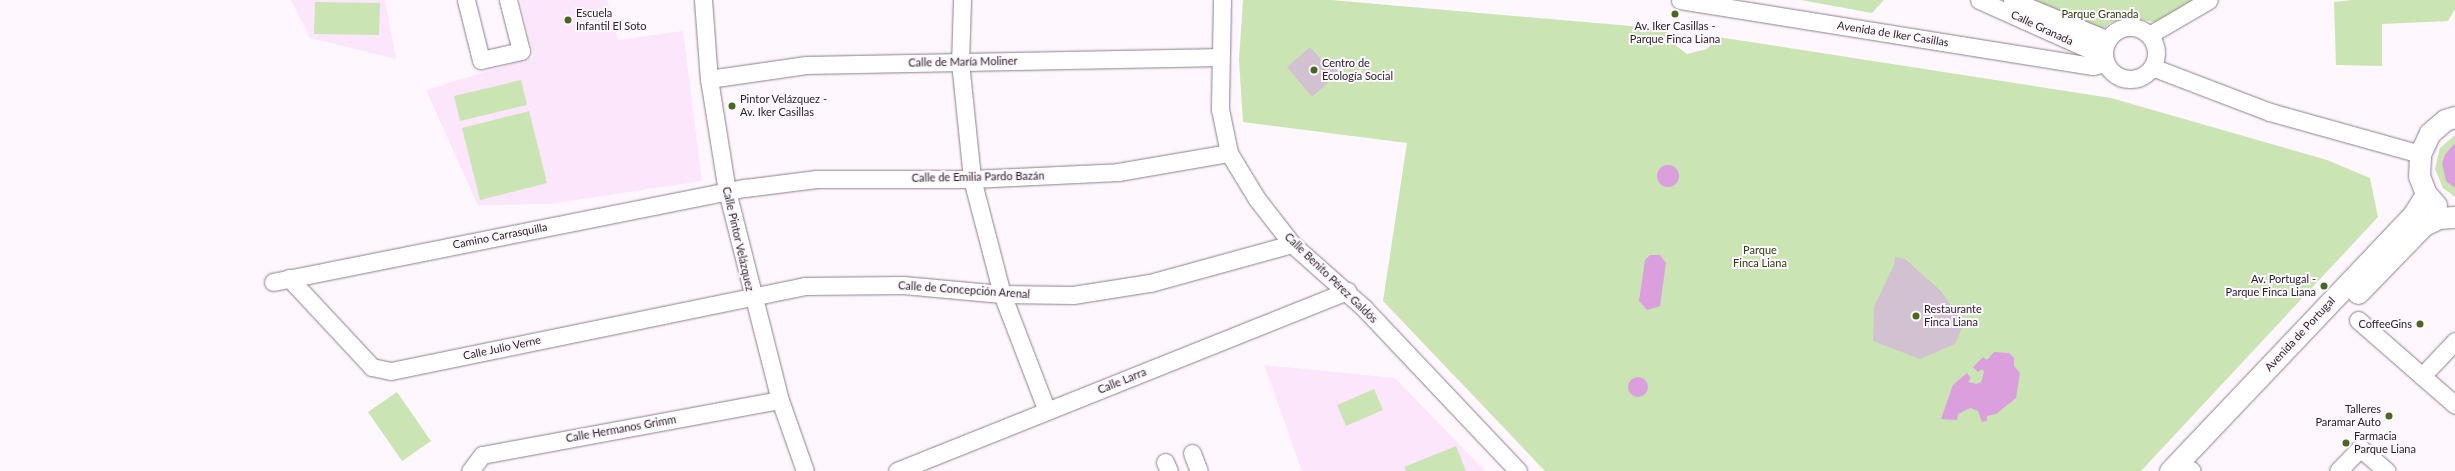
<!DOCTYPE html>
<meta charset="utf-8">
<style>
body{margin:0}
#map{position:relative;width:2455px;height:471px;overflow:hidden;background:#fef7fd;font-family:Lato,sans-serif}
div>[style]{position:absolute}
[style*='--x']{left:calc(var(--x)*1px);top:calc(var(--y)*1px);width:calc(var(--w)*1px);rotate:calc(var(--a)*1deg)}
.built>*{inset:0;background:#fce6fc}
.green>*{inset:0;background:#cae4b4}
.water>*{inset:0;background:#dc9fdd}
.round{border-radius:50%}
.building>*{inset:0;background:#d2c2d1}
.roads{filter:drop-shadow(0 0 1px #8d7e8d) drop-shadow(0 0 1px #8d7e8d)}
.minor>*{height:17px;margin:-8.5px;padding:0 8.5px;transform-origin:8.5px;border-radius:8.5px;background:#fff}
.minor>.ring{margin:-8.5px;padding:0;box-sizing:content-box;background:none;border:17px solid #fff;border-radius:50%}
.major>*{height:21px;margin:-10.5px;padding:0 10.5px;transform-origin:10.5px;border-radius:10.5px;background:#fff}
.dots>*{width:11px;height:11px;translate:-50% -50%;box-sizing:border-box;border:2px solid #fef7fd;border-radius:50%}
span{translate:-50% -50%;white-space:nowrap;text-align:center;line-height:1.15;-webkit-text-stroke:4px #fef7fd;paint-order:stroke}
.poi-label{font-size:11px;color:#2a242a}
.left{translate:0 -50%;text-align:left}
.right{translate:-100% -50%;text-align:right}
.park-label{font-size:11px;color:#2a420d}
.street-label{font-size:11px;color:#2a242a}
</style>
<div id="map">
<div class="built">
<i style="clip-path:polygon(291px 0,385px 0,396px 59px,310px 38px)"></i>
<i style="clip-path:polygon(520px 0,607px 0,618px 40px,683px 31px,702px 181px,549px 204px,478px 205px,426px 90px,534px 57px)"></i>
<i style="clip-path:polygon(1264px 365px,1395px 378px,1485px 471px,1302px 471px)"></i>
</div>
<div class="green">
<i style="clip-path:polygon(1243px 0,1331px 0,1666px 29px,1670px 41px,1687px 54px,1707px 49px,1718px 37px,2111px 98px,2327px 160px,2370px 178px,2378px 217px,2141px 471px,1545px 471px,1383px 301px,1407px 143px,1243px 122px,1239px 60px)"></i>
<i style="clip-path:polygon(1801px 0,1884px 0,1872px 13px)"></i>
<i style="clip-path:polygon(2033px 0,2196px 0,2160px 23px,2130px 18px,2110px 23px,2102px 30px)"></i>
<i style="clip-path:polygon(2353px 0,2455px 0,2455px 9px,2448px 21px,2382px 24px,2382px 66px,2336px 65px,2334px 2px)"></i>
<i style="clip-path:polygon(315px 2px,380px 3px,379px 35px,314px 34px)"></i>
<i style="clip-path:polygon(521px 80px,527px 105px,460px 121px,454px 96px)"></i>
<i style="clip-path:polygon(529px 111px,547px 183px,480px 200px,462px 128px)"></i>
<i style="clip-path:polygon(2455px 135px,2455px 143px,2445px 154px,2442px 163px,2455px 188px,2455px 197px,2443px 188px,2435px 169px,2440px 148px)"></i>
<i style="clip-path:polygon(1374px 389px,1383px 410px,1346px 426px,1337px 405px)"></i>
<i style="clip-path:polygon(397px 392px,431px 441px,402px 461px,368px 412px)"></i>
<i style="clip-path:polygon(1456px 446px,1466px 471px,1406px 471px,1404px 467px)"></i>
</div>
<div class="water">
<i style="clip-path:polygon(2455px 143px,2455px 188px,2446px 181px,2442px 163px,2445px 154px)"></i>
<i class="round" style="left:1657px;top:165px;width:22px;height:22px"></i>
<i style="clip-path:polygon(1650px 255px,1660px 255px,1666px 263px,1660px 306px,1647px 310px,1639px 301px,1645px 260px)"></i>
<i style="clip-path:polygon(1994px 352px,2009px 353px,2014px 358px,2014px 366px,2020px 373px,2016px 398px,1996px 414px,1987px 416px,1987px 421px,1982px 422px,1978px 411px,1970px 408px,1958px 414px,1957px 420px,1941px 419px,1953px 385px,1967px 373px,1971px 378px,1968px 382px,1977px 384px,1981px 382px,1984px 372px,1982px 369px,1978px 372px,1973px 367px,1983px 357px,1987px 360px)"></i>
<i class="round" style="left:1628px;top:377px;width:20px;height:20px"></i>
</div>
<div class="building">
<i style="clip-path:polygon(1310px 47px,1329px 68px,1332px 65px,1339px 73px,1312px 97px,1287px 67px)"></i>
<i style="clip-path:polygon(1895px 257px,1905px 259px,1941px 291px,1964px 324px,1955px 344px,1920px 359px,1873px 341px,1874px 307px,1894px 265px)"></i>
</div>
<div class="roads">
<div class="minor">
<i style="--x:466;--y:0;--w:62;--a:76"></i>
<i style="--x:481;--y:60;--w:41;--a:-12.7"></i>
<i style="--x:521;--y:51;--w:53;--a:-104.3"></i>
<i style="--x:703;--y:0;--w:79;--a:85.7"></i>
<i style="--x:709;--y:79;--w:113;--a:80.9"></i>
<i style="--x:727;--y:191;--w:216;--a:75.8"></i>
<i style="--x:780;--y:400;--w:75;--a:70.6"></i>
<i style="--x:962;--y:0;--w:62;--a:91.8"></i>
<i style="--x:960;--y:62;--w:118;--a:84.1"></i>
<i style="--x:972;--y:179;--w:119;--a:75.4"></i>
<i style="--x:1002;--y:294;--w:125;--a:69"></i>
<i style="--x:1222;--y:0;--w:109;--a:91.1"></i>
<i style="--x:1220;--y:109;--w:45;--a:78.4"></i>
<i style="--x:1229;--y:153;--w:54;--a:58.7"></i>
<i style="--x:1257;--y:199;--w:57;--a:52.1"></i>
<i style="--x:1292;--y:244;--w:96;--a:41.6"></i>
<i style="--x:1364;--y:308;--w:224;--a:46.6"></i>
<i style="--x:1680;--y:0;--w:418;--a:9.1"></i>
<i style="--x:2093;--y:66;--w:13;--a:-13"></i>
<i style="--x:1979;--y:0;--w:137;--a:24.1"></i>
<i style="--x:2012;--y:0;--w:104;--a:22.6"></i>
<i class="ring" style="left:2104px;top:27px;width:35px;height:35px"></i>
<i style="--x:2149;--y:35;--w:69;--a:-30.3"></i>
<i style="--x:2152;--y:67;--w:126;--a:20.9"></i>
<i style="--x:2270;--y:112;--w:156;--a:15.6"></i>
<i style="--x:709;--y:79;--w:98;--a:-8.2"></i>
<i style="--x:806;--y:65;--w:413;--a:-1.1"></i>
<i style="--x:289;--y:278;--w:122;--a:47"></i>
<i style="--x:372;--y:367;--w:19;--a:12"></i>
<i style="--x:391;--y:371;--w:423;--a:-11.6"></i>
<i style="--x:805;--y:286;--w:98;--a:-0.6"></i>
<i style="--x:903;--y:285;--w:99;--a:5.2"></i>
<i style="--x:1002;--y:294;--w:71;--a:0.8"></i>
<i style="--x:1073;--y:295;--w:78;--a:-8.9"></i>
<i style="--x:1150;--y:283;--w:147;--a:-15.4"></i>
<i style="--x:273;--y:282;--w:481;--a:-11.3"></i>
<i style="--x:745;--y:188;--w:72;--a:-7.2"></i>
<i style="--x:816;--y:179;--w:156;--a:0"></i>
<i style="--x:972;--y:179;--w:146;--a:-2.7"></i>
<i style="--x:1118;--y:172;--w:113;--a:-9.7"></i>
<i style="--x:2358;--y:320;--w:129;--a:41.2"></i>
<i style="--x:2422;--y:376;--w:48;--a:-46.7"></i>
<i style="--x:1192;--y:453;--w:19;--a:69"></i>
<i style="--x:1165;--y:462;--w:10;--a:66"></i>
<i style="--x:2191;--y:470;--w:1;--a:45"></i>
<i style="--x:470;--y:471;--w:20;--a:-53"></i>
<i style="--x:482;--y:455;--w:303;--a:-10.5"></i>
<i style="--x:897;--y:471;--w:485;--a:-21.8"></i>
<i style="--x:2338;--y:471;--w:32;--a:-46"></i>
<i style="--x:2360;--y:448;--w:35;--a:41"></i>
</div>
<div class="major">
<i style="--x:2436;--y:205;--w:15;--a:-132"></i>
<i style="--x:2426;--y:194;--w:19;--a:-111"></i>
<i style="--x:2419;--y:176;--w:22;--a:-87"></i>
<i style="--x:2420;--y:154;--w:23;--a:-65"></i>
<i style="--x:2430;--y:133;--w:20;--a:-41"></i>
<i style="--x:2445;--y:120;--w:10;--a:-17"></i>
<i style="--x:2358;--y:293;--w:95;--a:-45.9"></i>
<i style="--x:2424;--y:225;--w:17;--a:-25"></i>
<i style="--x:2439;--y:218;--w:16;--a:-4"></i>
<i style="--x:2170;--y:471;--w:353;--a:-46.5"></i>
<i style="--x:2413;--y:215;--w:25;--a:-58"></i>
</div>
</div>
<div class="dots">
<i style="left:1675px;top:14px;background:#476820"></i>
<i style="left:568px;top:20px;background:#476820"></i>
<i style="left:1314px;top:70px;background:#476820"></i>
<i style="left:732px;top:106px;background:#476820"></i>
<i style="left:2324px;top:286px;background:#476820"></i>
<i style="left:1916px;top:316px;background:#476820"></i>
<i style="left:2420px;top:324px;background:#476820"></i>
<i style="left:2389px;top:416px;background:#476820"></i>
<i style="left:2346px;top:443px;background:#476820"></i>
</div>
<div class="poi-label">
<span class="left" style="left:576px;top:20px">Escuela<br>Infantil El Soto</span>
<span style="left:1675px;top:33px">Av. Iker Casillas -<br>Parque Finca Liana</span>
<span class="left" style="left:1322px;top:70px">Centro de<br>Ecología Social</span>
<span class="left" style="left:740px;top:106px">Pintor Velázquez -<br>Av. Iker Casillas</span>
<span class="right" style="left:2316px;top:286px">Av. Portugal -<br>Parque Finca Liana</span>
<span class="left" style="left:1924px;top:316px">Restaurante<br>Finca Liana</span>
<span class="right" style="left:2412px;top:324px">CoffeeGins</span>
<span class="right" style="left:2381px;top:416px">Talleres<br>Paramar Auto</span>
<span class="left" style="left:2354px;top:443px">Farmacia<br>Parque Liana</span>
</div>
<div class="park-label">
<span style="left:2100px;top:14px">Parque Granada</span>
<span style="left:1760px;top:257px">Parque<br>Finca Liana</span>
</div>
<div class="street-label">
<span style="left:2042px;top:28px;rotate:25deg">Calle Granada</span>
<span style="left:1893px;top:34px;rotate:9deg">Avenida de Iker Casillas</span>
<span style="left:963px;top:62px;rotate:-1deg">Calle de María Moliner</span>
<span style="left:978px;top:177px;rotate:-1deg">Calle de Emilia Pardo Bazán</span>
<span style="left:500px;top:236px;rotate:-11deg">Camino Carrasquilla</span>
<span style="left:738px;top:239px;rotate:77deg">Calle Pintor Velázquez</span>
<span style="left:1331px;top:278px;rotate:44deg">Calle Benito Pérez Galdós</span>
<span style="left:964px;top:290px;rotate:4deg">Calle de Concepción Arenal</span>
<span style="left:2300px;top:334px;rotate:-47deg">Avenida de Portugal</span>
<span style="left:502px;top:348px;rotate:-12deg">Calle Julio Verne</span>
<span style="left:1122px;top:381px;rotate:-22deg">Calle Larra</span>
<span style="left:621px;top:429px;rotate:-10deg">Calle Hermanos Grimm</span>
</div>
</div>
